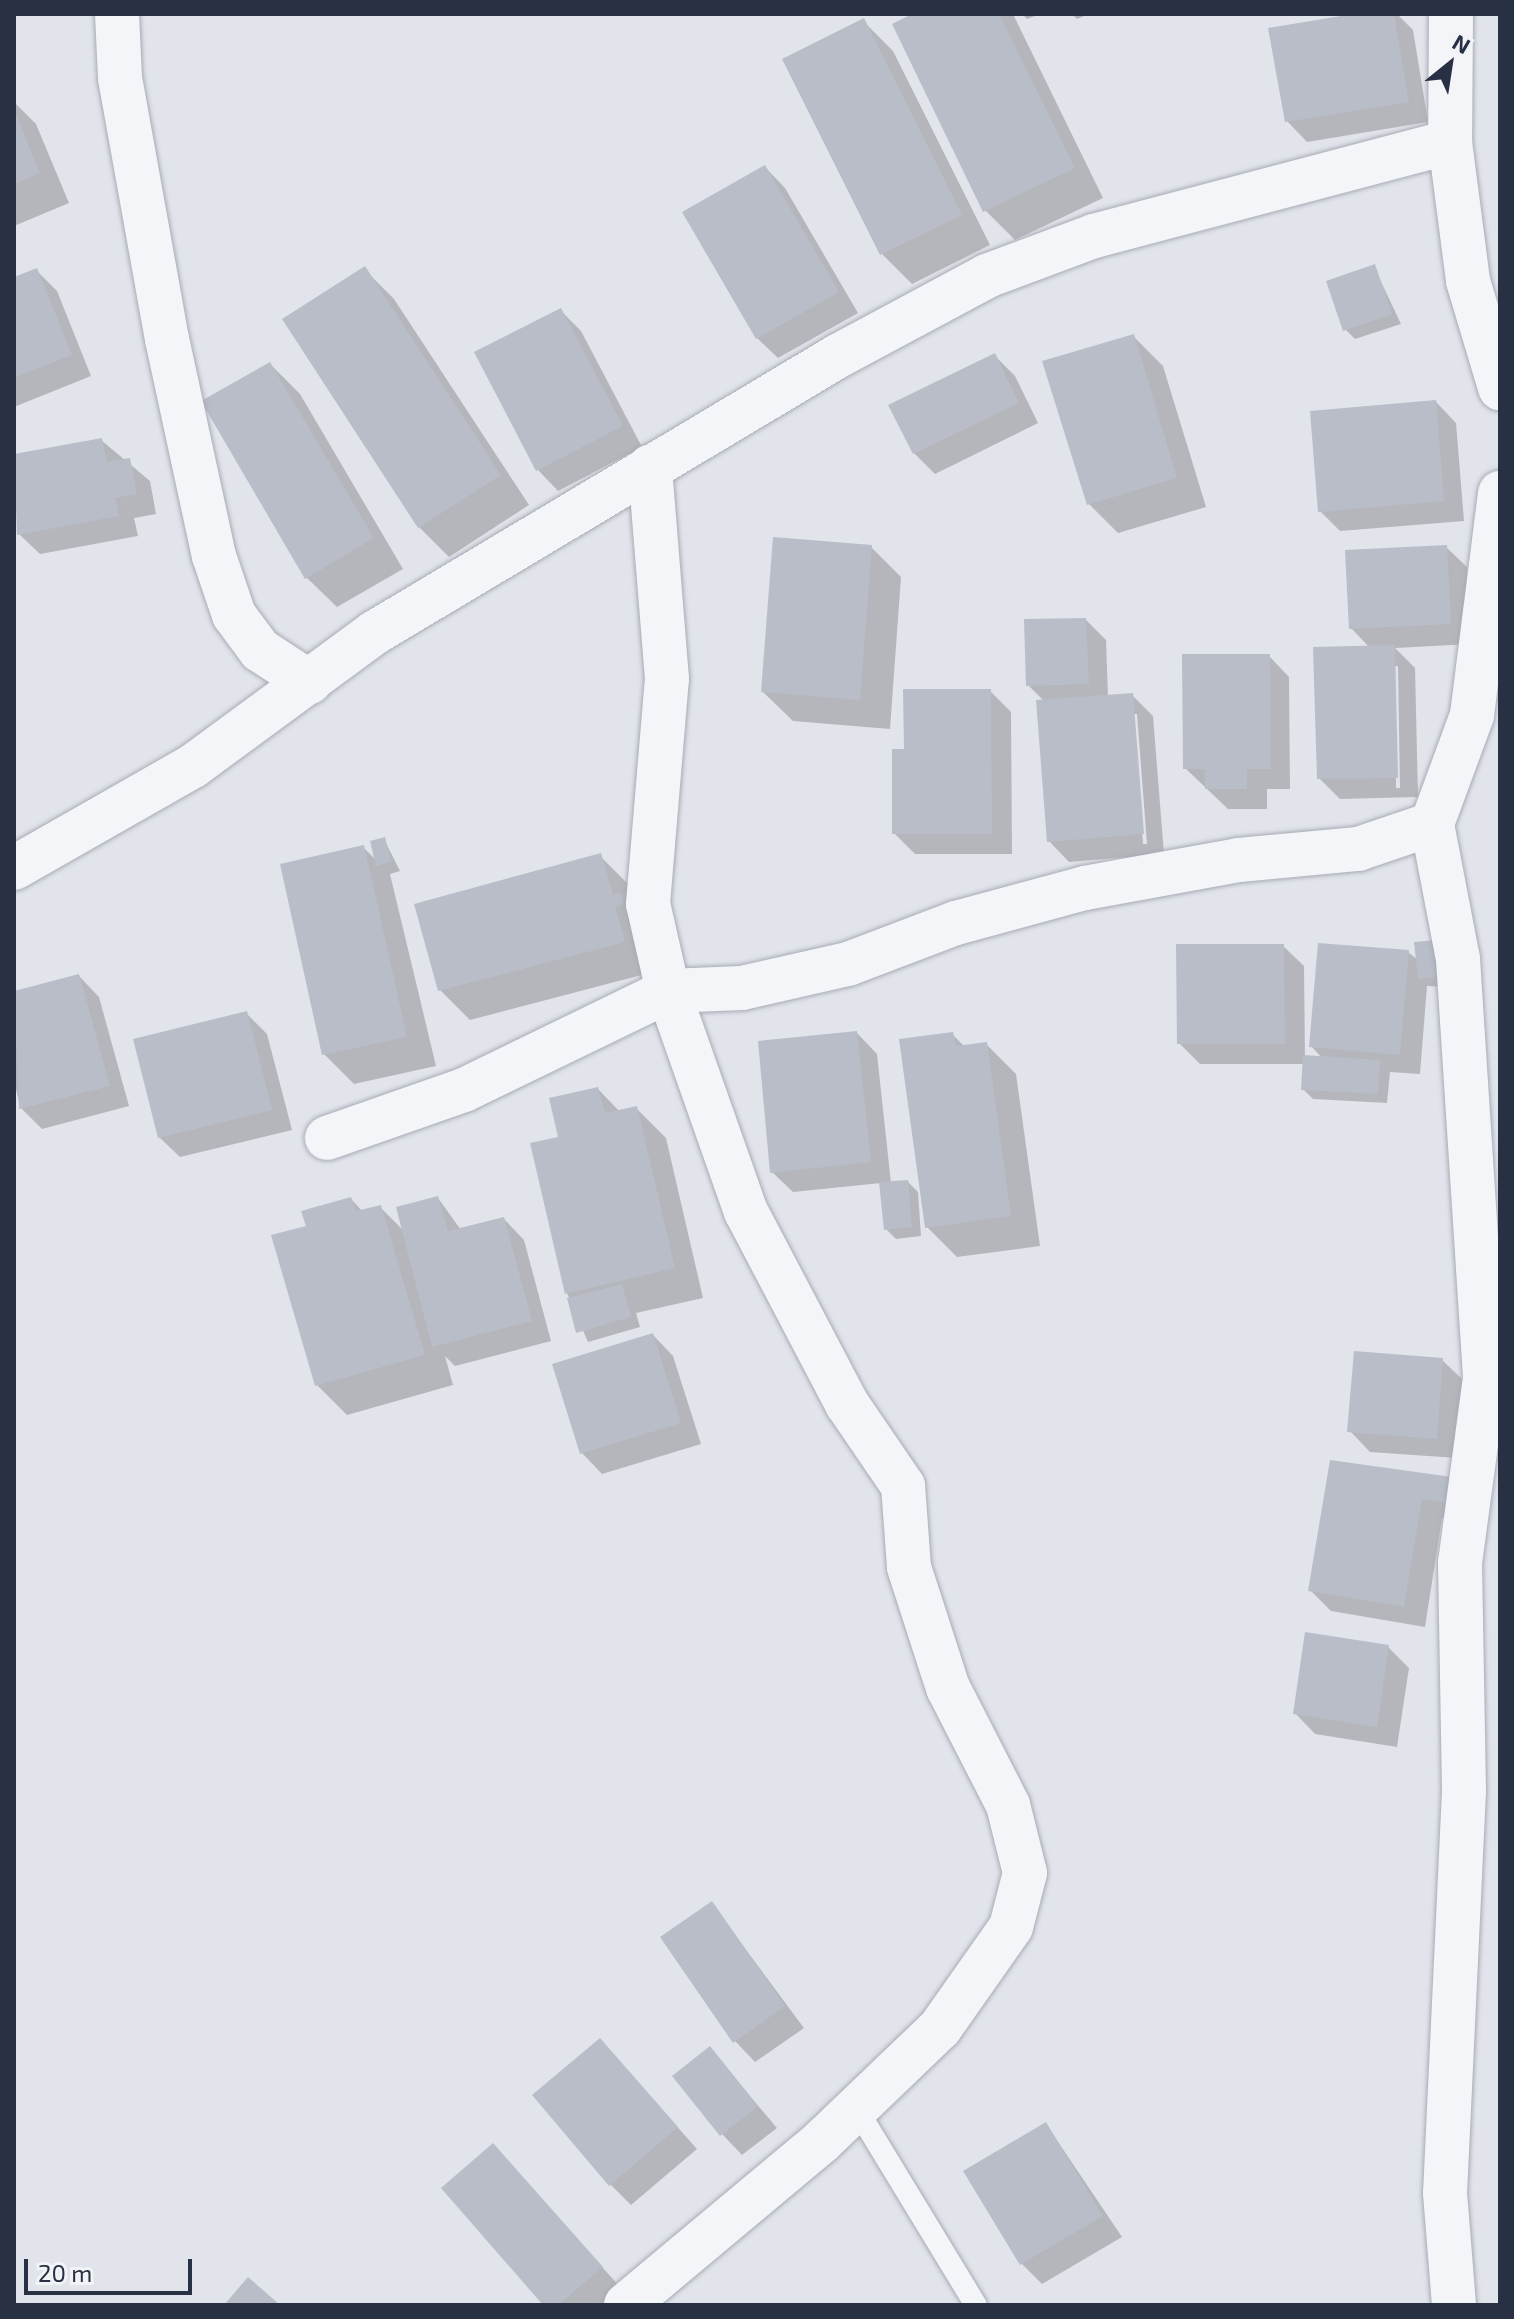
<!DOCTYPE html>
<style>
body{margin:0}
#map{position:relative;width:1514px;height:2319px;overflow:hidden;background:#e1e4ea;font-family:"Exo 2",sans-serif}
div>[style]{position:absolute}
[style*='--x']{left:calc(var(--x)*1px);top:calc(var(--y)*1px);width:calc(var(--w)*1px);rotate:calc(var(--a)*1deg)}
.shadow>*{inset:0;background:#0003}
.building>*{inset:0;background:#b8bdc8}
.roads{filter:drop-shadow(0 0 2px #a6abb5) drop-shadow(0 0 2px #a6abb5)}
.lane>*{height:22px;margin:-11px;padding:0 11px;transform-origin:11px;border-radius:11px;background:#f4f5f8}
.street>*{height:44px;margin:-22px;padding:0 22px;transform-origin:22px;border-radius:22px;background:#f4f5f8}
span{translate:-50% -50%;white-space:nowrap;text-align:center;line-height:1.15;-webkit-text-stroke:7px #f1f3f7;paint-order:stroke}
.frame{position:absolute;inset:0;border:16px solid #283143;pointer-events:none}
.north{position:absolute;left:1410px;top:24px;width:80px;height:80px;-webkit-text-stroke:6px #f1f3f7;paint-order:stroke;rotate:30deg;font-size:22px;font-weight:700;line-height:32px;text-align:center;color:#283143}
.north::after{content:'';display:block;margin:auto;width:28px;height:36px;background:#283143;clip-path:polygon(50% 0,100% 100%,50% 72%,0 100%)}
.scale{position:absolute;left:24px;top:2259px;width:168px;height:36px;box-sizing:border-box;border:4px solid #283143;border-top:0;padding-left:10px;font-size:24px;line-height:28px;white-space:nowrap;color:#283143;-webkit-text-stroke:6px #f1f3f7;paint-order:stroke}
</style>
<div id="map">
<div class="shadow">
<i style="clip-path:polygon(917px 14px,1013px 14px,1103px 198px,1015px 240px,985px 210px)"></i>
<i style="clip-path:polygon(1022px 14px,1040px 14px,1027px 19px)"></i>
<i style="clip-path:polygon(1072px 14px,1089px 14px,1077px 19px)"></i>
<i style="clip-path:polygon(1365px 14px,1397px 14px,1413px 30px,1428px 122px,1307px 142px,1287px 121px)"></i>
<i style="clip-path:polygon(863px 21px,893px 51px,990px 245px,912px 284px,882px 254px)"></i>
<i style="clip-path:polygon(14px 102px,36px 124px,69px 203px,14px 226px)"></i>
<i style="clip-path:polygon(765px 167px,785px 188px,858px 313px,778px 358px,757px 338px)"></i>
<i style="clip-path:polygon(1374px 267px,1401px 324px,1355px 339px,1345px 329px)"></i>
<i style="clip-path:polygon(364px 269px,394px 299px,529px 505px,449px 557px,419px 527px)"></i>
<i style="clip-path:polygon(36px 270px,57px 291px,91px 376px,14px 407px,14px 279px)"></i>
<i style="clip-path:polygon(560px 310px,581px 331px,642px 447px,558px 491px,538px 470px)"></i>
<i style="clip-path:polygon(1133px 336px,1163px 366px,1206px 507px,1118px 533px,1088px 503px)"></i>
<i style="clip-path:polygon(994px 355px,1015px 376px,1038px 423px,935px 474px,914px 453px)"></i>
<i style="clip-path:polygon(270px 364px,300px 394px,403px 569px,337px 607px,307px 578px)"></i>
<i style="clip-path:polygon(1436px 402px,1456px 423px,1464px 521px,1340px 531px,1320px 511px)"></i>
<i style="clip-path:polygon(101px 440px,150px 481px,156px 514px,134px 518px,138px 536px,40px 554px,19px 534px,14px 456px)"></i>
<i style="clip-path:polygon(871px 547px,901px 577px,890px 729px,793px 721px,763px 692px)"></i>
<i style="clip-path:polygon(evenodd,1446px 547px,1467px 567px,1471px 644px,1395px 648px,1415px 668px,1418px 797px,1340px 799px,1319px 778px,1370px 648px,1351px 628px,1446px 547px,1394px 666px,1398px 666px,1400px 788px,1396px 788px,1394px 666px)"></i>
<i style="clip-path:polygon(evenodd,1086px 620px,1106px 640px,1108px 697px,1132px 695px,1153px 716px,1164px 854px,1069px 862px,1049px 841px,1044px 701px,1028px 685px,1086px 620px,1133px 714px,1137px 714px,1147px 844px,1143px 844px,1133px 714px)"></i>
<i style="clip-path:polygon(1269px 656px,1289px 677px,1290px 789px,1267px 789px,1267px 809px,1228px 809px,1185px 768px)"></i>
<i style="clip-path:polygon(990px 691px,1011px 712px,1012px 854px,915px 854px,894px 833px)"></i>
<i style="clip-path:polygon(384px 839px,400px 871px,390px 874px,436px 1066px,354px 1084px,324px 1054px,363px 847px,376px 860px)"></i>
<i style="clip-path:polygon(600px 856px,630px 886px,653px 972px,470px 1020px,440px 990px)"></i>
<i style="clip-path:polygon(1283px 946px,1304px 966px,1305px 1058px,1323px 1059px,1311px 1046px,1408px 952px,1451px 987px,1427px 986px,1420px 1074px,1390px 1072px,1387px 1103px,1313px 1099px,1303px 1089px,1305px 1064px,1200px 1064px,1179px 1043px)"></i>
<i style="clip-path:polygon(79px 976px,99px 997px,129px 1106px,42px 1129px,21px 1108px,14px 1082px,14px 993px)"></i>
<i style="clip-path:polygon(246px 1013px,267px 1034px,292px 1130px,180px 1157px,159px 1137px)"></i>
<i style="clip-path:polygon(857px 1033px,877px 1054px,891px 1183px,908px 1182px,918px 1192px,921px 1236px,896px 1239px,886px 1229px,881px 1183px,793px 1192px,772px 1172px)"></i>
<i style="clip-path:polygon(952px 1034px,965px 1047px,986px 1044px,1016px 1074px,1040px 1246px,957px 1257px,927px 1227px)"></i>
<i style="clip-path:polygon(598px 1089px,620px 1112px,636px 1108px,666px 1138px,703px 1298px,636px 1313px,640px 1327px,588px 1342px,567px 1293px,560px 1138px)"></i>
<i style="clip-path:polygon(438px 1198px,461px 1230px,504px 1219px,524px 1240px,551px 1341px,455px 1366px,445px 1356px,453px 1385px,347px 1415px,317px 1385px,308px 1227px,351px 1199px,363px 1212px,380px 1207px,404px 1231px)"></i>
<i style="clip-path:polygon(653px 1335px,673px 1356px,701px 1444px,602px 1474px,582px 1453px)"></i>
<i style="clip-path:polygon(1442px 1360px,1463px 1380px,1457px 1458px,1370px 1452px,1350px 1431px)"></i>
<i style="clip-path:polygon(1332px 1463px,1478px 1501px,1474px 1524px,1442px 1518px,1425px 1627px,1331px 1611px,1310px 1590px)"></i>
<i style="clip-path:polygon(1388px 1647px,1409px 1668px,1397px 1747px,1315px 1734px,1295px 1713px)"></i>
<i style="clip-path:polygon(712px 1904px,804px 2028px,755px 2062px,735px 2041px)"></i>
<i style="clip-path:polygon(600px 2040px,697px 2149px,631px 2205px,610px 2184px)"></i>
<i style="clip-path:polygon(710px 2049px,777px 2128px,742px 2155px,722px 2134px)"></i>
<i style="clip-path:polygon(1046px 2124px,1122px 2237px,1042px 2284px,1021px 2263px)"></i>
<i style="clip-path:polygon(493px 2146px,621px 2288px,602px 2305px,546px 2305px)"></i>
</div>
<div class="building">
<i style="clip-path:polygon(912px 14px,999px 14px,1075px 168px,983px 212px,892px 24px)"></i>
<i style="clip-path:polygon(1353px 14px,1394px 14px,1409px 102px,1285px 122px,1268px 28px)"></i>
<i style="clip-path:polygon(864px 18px,962px 215px,880px 255px,782px 59px)"></i>
<i style="clip-path:polygon(14px 110px,40px 173px,14px 184px)"></i>
<i style="clip-path:polygon(765px 165px,839px 292px,756px 339px,682px 212px)"></i>
<i style="clip-path:polygon(1375px 264px,1392px 314px,1343px 331px,1326px 281px)"></i>
<i style="clip-path:polygon(365px 266px,501px 475px,418px 528px,282px 319px)"></i>
<i style="clip-path:polygon(37px 268px,72px 355px,14px 378px,14px 277px)"></i>
<i style="clip-path:polygon(561px 308px,623px 426px,536px 471px,474px 352px)"></i>
<i style="clip-path:polygon(1134px 334px,1177px 478px,1087px 505px,1042px 361px)"></i>
<i style="clip-path:polygon(995px 353px,1019px 403px,913px 454px,888px 405px)"></i>
<i style="clip-path:polygon(270px 362px,374px 538px,305px 579px,201px 401px)"></i>
<i style="clip-path:polygon(1436px 400px,1444px 501px,1318px 512px,1310px 411px)"></i>
<i style="clip-path:polygon(102px 438px,107px 462px,130px 458px,137px 494px,115px 498px,119px 516px,17px 535px,14px 454px)"></i>
<i style="clip-path:polygon(773px 537px,872px 545px,860px 700px,761px 692px)"></i>
<i style="clip-path:polygon(1447px 545px,1451px 624px,1349px 629px,1345px 550px)"></i>
<i style="clip-path:polygon(1086px 618px,1089px 684px,1026px 686px,1024px 619px)"></i>
<i style="clip-path:polygon(1395px 645px,1398px 778px,1317px 779px,1313px 647px)"></i>
<i style="clip-path:polygon(1182px 654px,1270px 654px,1271px 769px,1247px 769px,1247px 789px,1205px 789px,1205px 769px,1183px 769px)"></i>
<i style="clip-path:polygon(903px 689px,991px 689px,992px 834px,892px 834px,892px 749px,904px 749px)"></i>
<i style="clip-path:polygon(1133px 693px,1144px 834px,1047px 842px,1036px 700px)"></i>
<i style="clip-path:polygon(385px 837px,391px 862px,376px 866px,370px 841px)"></i>
<i style="clip-path:polygon(364px 845px,407px 1037px,322px 1055px,280px 864px)"></i>
<i style="clip-path:polygon(601px 853px,613px 894px,621px 893px,624px 904px,615px 907px,625px 942px,438px 991px,414px 904px)"></i>
<i style="clip-path:polygon(1438px 940px,1442px 977px,1418px 979px,1414px 942px)"></i>
<i style="clip-path:polygon(1318px 943px,1409px 950px,1400px 1055px,1309px 1047px)"></i>
<i style="clip-path:polygon(1176px 944px,1284px 944px,1285px 1044px,1177px 1044px)"></i>
<i style="clip-path:polygon(79px 974px,110px 1086px,19px 1109px,14px 991px)"></i>
<i style="clip-path:polygon(247px 1011px,272px 1110px,158px 1138px,133px 1039px)"></i>
<i style="clip-path:polygon(857px 1031px,871px 1162px,770px 1173px,758px 1041px)"></i>
<i style="clip-path:polygon(953px 1032px,956px 1046px,987px 1042px,1011px 1216px,925px 1228px,899px 1039px)"></i>
<i style="clip-path:polygon(1303px 1055px,1380px 1060px,1378px 1094px,1301px 1090px)"></i>
<i style="clip-path:polygon(598px 1087px,605px 1113px,637px 1106px,675px 1268px,565px 1294px,530px 1143px,558px 1137px,549px 1098px)"></i>
<i style="clip-path:polygon(908px 1180px,912px 1227px,884px 1230px,879px 1182px)"></i>
<i style="clip-path:polygon(438px 1196px,448px 1231px,504px 1217px,532px 1321px,432px 1347px,396px 1207px)"></i>
<i style="clip-path:polygon(351px 1197px,356px 1211px,381px 1205px,425px 1355px,315px 1386px,271px 1235px,306px 1226px,301px 1211px)"></i>
<i style="clip-path:polygon(622px 1284px,631px 1317px,576px 1333px,567px 1298px)"></i>
<i style="clip-path:polygon(653px 1333px,681px 1423px,580px 1454px,552px 1364px)"></i>
<i style="clip-path:polygon(1354px 1351px,1443px 1358px,1437px 1439px,1347px 1432px)"></i>
<i style="clip-path:polygon(1330px 1460px,1459px 1478px,1454px 1504px,1422px 1499px,1404px 1607px,1308px 1591px)"></i>
<i style="clip-path:polygon(1305px 1632px,1389px 1645px,1377px 1727px,1293px 1714px)"></i>
<i style="clip-path:polygon(712px 1901px,785px 2006px,733px 2043px,660px 1937px)"></i>
<i style="clip-path:polygon(600px 2038px,678px 2127px,609px 2186px,532px 2095px)"></i>
<i style="clip-path:polygon(710px 2046px,758px 2106px,720px 2136px,672px 2076px)"></i>
<i style="clip-path:polygon(1046px 2122px,1103px 2216px,1020px 2265px,963px 2171px)"></i>
<i style="clip-path:polygon(493px 2143px,603px 2267px,558px 2305px,543px 2305px,441px 2188px)"></i>
<i style="clip-path:polygon(248px 2277px,280px 2305px,224px 2305px)"></i>
</div>
<div class="roads">
<div class="lane">
<i style="--x:856;--y:2108;--w:231;--a:58.7"></i>
</div>
<div class="street">
<i style="--x:117;--y:14;--w:64;--a:87.3"></i>
<i style="--x:120;--y:78;--w:265;--a:79.8"></i>
<i style="--x:167;--y:339;--w:222;--a:77.8"></i>
<i style="--x:214;--y:556;--w:62;--a:71.3"></i>
<i style="--x:234;--y:615;--w:44;--a:53.4"></i>
<i style="--x:260;--y:650;--w:59;--a:33.1"></i>
<i style="--x:1451;--y:14;--w:128;--a:90.4"></i>
<i style="--x:1450;--y:142;--w:140;--a:82.6"></i>
<i style="--x:1468;--y:281;--w:112;--a:73.3"></i>
<i style="--x:1432;--y:824;--w:137;--a:79.1"></i>
<i style="--x:1458;--y:959;--w:420;--a:86.3"></i>
<i style="--x:1485;--y:1378;--w:186;--a:97.7"></i>
<i style="--x:1460;--y:1562;--w:229;--a:89"></i>
<i style="--x:1464;--y:1791;--w:402;--a:92.7"></i>
<i style="--x:1445;--y:2193;--w:112;--a:85.4"></i>
<i style="--x:14;--y:868;--w:206;--a:-29.7"></i>
<i style="--x:193;--y:766;--w:225;--a:-36.3"></i>
<i style="--x:374;--y:633;--w:540;--a:-30.84"></i>
<i style="--x:838;--y:356;--w:169;--a:-28.2"></i>
<i style="--x:987;--y:276;--w:114;--a:-20.5"></i>
<i style="--x:1094;--y:236;--w:368;--a:-14.8"></i>
<i style="--x:327;--y:1138;--w:145;--a:-19.3"></i>
<i style="--x:464;--y:1090;--w:227;--a:-25.9"></i>
<i style="--x:668;--y:991;--w:74;--a:-2.3"></i>
<i style="--x:742;--y:988;--w:109;--a:-12.8"></i>
<i style="--x:848;--y:964;--w:116;--a:-20.8"></i>
<i style="--x:956;--y:923;--w:134;--a:-15.2"></i>
<i style="--x:1085;--y:888;--w:157;--a:-10.3"></i>
<i style="--x:1239;--y:860;--w:120;--a:-5.3"></i>
<i style="--x:1358;--y:849;--w:78;--a:-18.7"></i>
<i style="--x:1432;--y:824;--w:116;--a:-69.8"></i>
<i style="--x:1472;--y:715;--w:224;--a:-82.8"></i>
<i style="--x:626;--y:2305;--w:254;--a:-39.9"></i>
<i style="--x:821;--y:2142;--w:165;--a:-43.8"></i>
<i style="--x:940;--y:2028;--w:123;--a:-54.9"></i>
<i style="--x:1011;--y:1927;--w:56;--a:-75.5"></i>
<i style="--x:1025;--y:1873;--w:70;--a:-104"></i>
<i style="--x:1008;--y:1805;--w:131;--a:-117.1"></i>
<i style="--x:948;--y:1688;--w:127;--a:-107.9"></i>
<i style="--x:909;--y:1567;--w:81;--a:-94.2"></i>
<i style="--x:903;--y:1486;--w:99;--a:-124.3"></i>
<i style="--x:847;--y:1404;--w:217;--a:-117.7"></i>
<i style="--x:746;--y:1212;--w:234;--a:-109.4"></i>
<i style="--x:668;--y:991;--w:89;--a:-102.9"></i>
<i style="--x:648;--y:904;--w:226;--a:-85.2"></i>
<i style="--x:667;--y:679;--w:213;--a:-94.6"></i>
</div>
</div>
<div class="frame"></div>
<div class="north">N</div>
<div class="scale">20 m</div>
</div>
